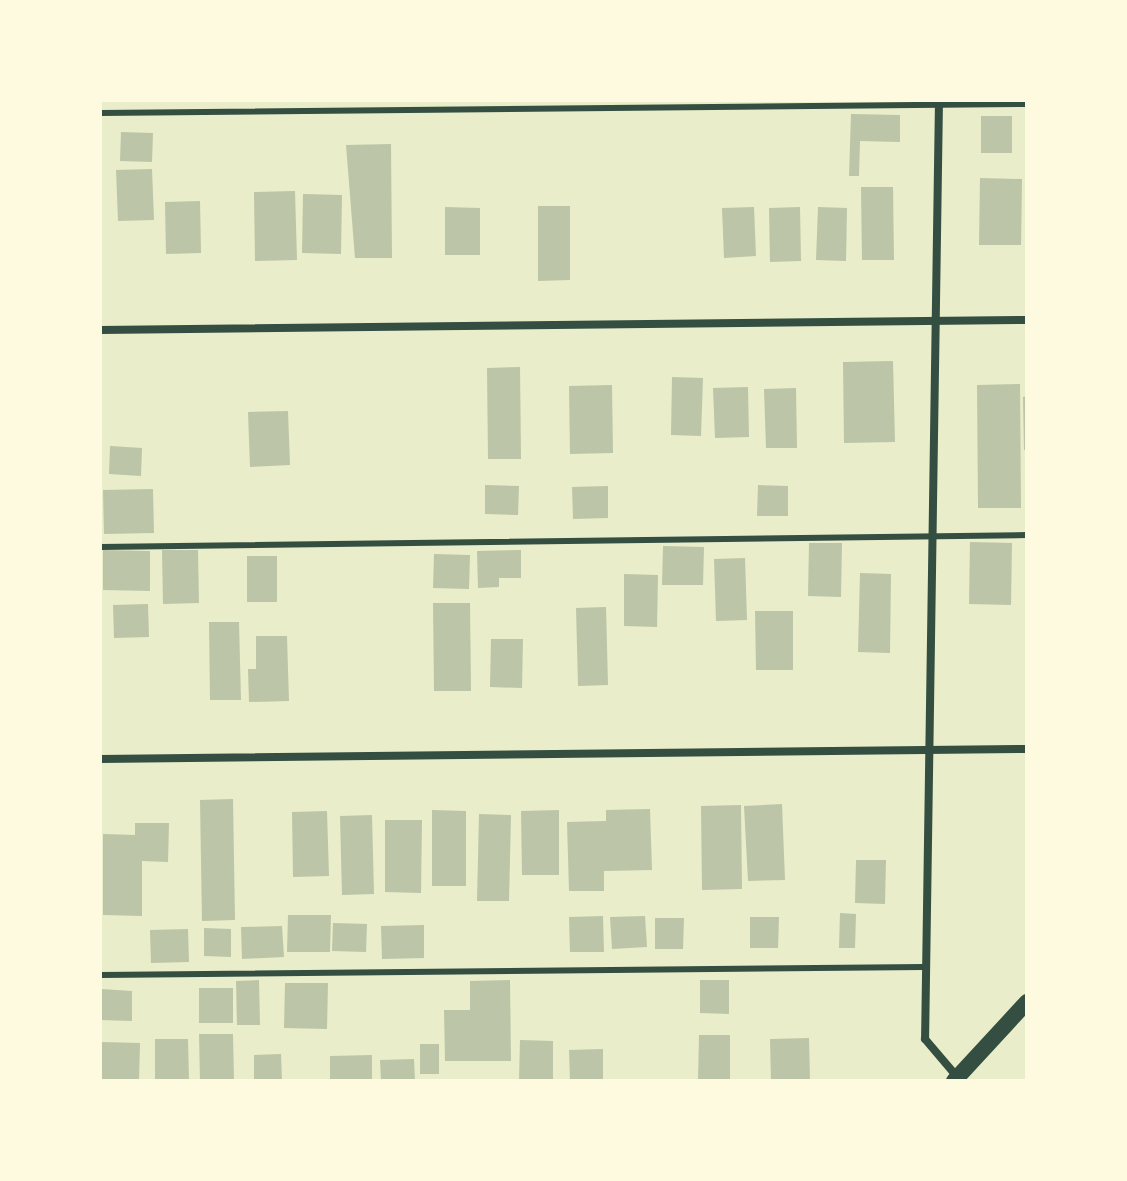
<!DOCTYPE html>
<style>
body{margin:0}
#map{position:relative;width:1127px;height:1181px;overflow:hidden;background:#e9edc9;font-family:Inter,sans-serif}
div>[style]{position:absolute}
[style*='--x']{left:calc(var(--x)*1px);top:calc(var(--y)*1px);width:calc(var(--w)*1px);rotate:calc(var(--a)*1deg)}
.building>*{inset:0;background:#bcc5a7}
.service>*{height:6px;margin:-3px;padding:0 3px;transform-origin:3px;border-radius:3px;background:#344e41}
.minor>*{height:8px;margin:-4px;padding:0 4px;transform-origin:4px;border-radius:4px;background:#344e41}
.secondary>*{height:16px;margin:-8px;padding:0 8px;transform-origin:8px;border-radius:8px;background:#344e41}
span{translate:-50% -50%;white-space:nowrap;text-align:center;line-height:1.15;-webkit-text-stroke:8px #fefae0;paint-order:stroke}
.frame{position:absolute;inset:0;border:102px solid #fefae0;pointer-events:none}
</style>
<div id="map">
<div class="building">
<i style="clip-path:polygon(851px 114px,900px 115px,900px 142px,860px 141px,859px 176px,849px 176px)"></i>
<i style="clip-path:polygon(981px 116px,1012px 116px,1012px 153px,981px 153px)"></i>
<i style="clip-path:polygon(121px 132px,153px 133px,152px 162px,120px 161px)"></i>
<i style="clip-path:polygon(391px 144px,392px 258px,355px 258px,346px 145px)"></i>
<i style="clip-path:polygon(152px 169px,154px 220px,118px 221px,116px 170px)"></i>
<i style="clip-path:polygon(980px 178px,1022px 179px,1021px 245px,979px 245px)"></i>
<i style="clip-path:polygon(861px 187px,893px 187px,894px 260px,862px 260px)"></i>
<i style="clip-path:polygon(295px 191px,297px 260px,255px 261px,254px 192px)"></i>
<i style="clip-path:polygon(303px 194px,342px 195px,341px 254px,302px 253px)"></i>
<i style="clip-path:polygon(200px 201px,201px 253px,166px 254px,165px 202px)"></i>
<i style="clip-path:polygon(538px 206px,570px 206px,570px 280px,538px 281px)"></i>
<i style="clip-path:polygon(445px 207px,480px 208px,480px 255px,445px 255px)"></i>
<i style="clip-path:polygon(754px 207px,756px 256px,724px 258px,722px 208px)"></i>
<i style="clip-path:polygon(800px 207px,801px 261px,770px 262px,769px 208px)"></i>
<i style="clip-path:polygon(818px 207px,847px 208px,846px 261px,816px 260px)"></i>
<i style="clip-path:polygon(893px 361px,895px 442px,844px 443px,843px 362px)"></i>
<i style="clip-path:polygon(520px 367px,521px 459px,488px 459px,487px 368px)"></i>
<i style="clip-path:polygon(672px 377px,703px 378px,701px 436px,671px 435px)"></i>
<i style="clip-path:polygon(1020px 384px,1021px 508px,978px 508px,977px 385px)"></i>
<i style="clip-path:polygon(612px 385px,613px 453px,570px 454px,569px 386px)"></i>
<i style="clip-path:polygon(748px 387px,749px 437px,715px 438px,713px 388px)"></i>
<i style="clip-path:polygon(796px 388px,797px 448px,766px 448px,764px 389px)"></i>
<i style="clip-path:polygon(1027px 396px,1027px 450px,1024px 450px,1023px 397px)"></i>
<i style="clip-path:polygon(288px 411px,290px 465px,250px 467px,248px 412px)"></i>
<i style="clip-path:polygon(110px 446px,142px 448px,141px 476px,109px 474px)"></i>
<i style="clip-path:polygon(485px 485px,519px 486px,518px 515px,485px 514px)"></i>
<i style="clip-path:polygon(758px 485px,788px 486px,788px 516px,757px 516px)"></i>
<i style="clip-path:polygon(608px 486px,608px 518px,573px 519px,572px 487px)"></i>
<i style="clip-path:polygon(153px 489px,154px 533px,104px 534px,103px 490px)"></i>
<i style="clip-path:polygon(970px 542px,1012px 543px,1011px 605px,969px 604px)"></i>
<i style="clip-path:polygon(809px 543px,842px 543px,841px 597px,808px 596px)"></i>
<i style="clip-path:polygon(663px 546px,704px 547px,703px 585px,662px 585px)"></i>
<i style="clip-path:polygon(103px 550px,150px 551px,150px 591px,103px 590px)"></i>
<i style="clip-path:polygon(162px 550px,198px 550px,199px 603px,163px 604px)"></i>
<i style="clip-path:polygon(521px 550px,521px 578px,499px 578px,499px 587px,478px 588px,477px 551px)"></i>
<i style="clip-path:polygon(434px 554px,470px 555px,469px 589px,433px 588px)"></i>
<i style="clip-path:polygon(247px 556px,277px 556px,277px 602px,247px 602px)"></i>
<i style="clip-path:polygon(745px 558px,747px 620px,716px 621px,714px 559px)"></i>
<i style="clip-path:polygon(860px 573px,891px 574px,890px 653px,858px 652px)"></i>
<i style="clip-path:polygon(624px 574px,658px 575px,657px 627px,624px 626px)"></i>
<i style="clip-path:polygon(433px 603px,470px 603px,471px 691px,434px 691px)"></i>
<i style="clip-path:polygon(148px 604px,149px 637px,114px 638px,113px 605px)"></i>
<i style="clip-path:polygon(606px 607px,608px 685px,578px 686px,576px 608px)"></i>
<i style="clip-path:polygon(755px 611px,793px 611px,793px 670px,756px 670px)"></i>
<i style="clip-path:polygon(209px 622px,239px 622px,241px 700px,210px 700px)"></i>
<i style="clip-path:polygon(256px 636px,287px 636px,289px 701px,249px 702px,248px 669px,256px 669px)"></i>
<i style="clip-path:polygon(491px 639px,523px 639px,522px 688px,490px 687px)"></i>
<i style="clip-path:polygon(233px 799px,235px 920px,202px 921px,200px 800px)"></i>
<i style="clip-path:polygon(782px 804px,785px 880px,748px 881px,744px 806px)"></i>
<i style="clip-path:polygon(741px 805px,742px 889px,702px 890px,701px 806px)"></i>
<i style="clip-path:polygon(650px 809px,652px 870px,604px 871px,604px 891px,569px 891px,567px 822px,606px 821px,606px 810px)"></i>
<i style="clip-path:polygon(432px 810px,466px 811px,466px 886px,432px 886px)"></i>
<i style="clip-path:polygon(559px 810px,559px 875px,522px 875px,521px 811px)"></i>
<i style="clip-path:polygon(327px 811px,329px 876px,293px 877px,292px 812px)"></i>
<i style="clip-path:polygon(479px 814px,511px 815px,509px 901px,477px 901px)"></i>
<i style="clip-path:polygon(372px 815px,374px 894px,342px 895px,340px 816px)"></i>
<i style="clip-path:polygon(385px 820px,422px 820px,421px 893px,385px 892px)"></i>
<i style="clip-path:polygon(135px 823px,169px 823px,168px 862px,142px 861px,142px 916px,103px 915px,103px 834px,135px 835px)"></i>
<i style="clip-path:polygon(856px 860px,886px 860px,885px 904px,855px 903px)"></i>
<i style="clip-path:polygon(840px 913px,856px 914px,855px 948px,839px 948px)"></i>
<i style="clip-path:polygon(288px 915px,331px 915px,330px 952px,287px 952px)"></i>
<i style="clip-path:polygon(603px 916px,604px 952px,570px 952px,569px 917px)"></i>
<i style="clip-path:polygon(645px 916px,647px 947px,612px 949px,610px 917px)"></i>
<i style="clip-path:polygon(750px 917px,779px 917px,778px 948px,750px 948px)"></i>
<i style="clip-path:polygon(655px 918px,684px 918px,683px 949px,655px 949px)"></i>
<i style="clip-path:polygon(333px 923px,367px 924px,366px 952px,332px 951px)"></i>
<i style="clip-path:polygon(424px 925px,424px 958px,382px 959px,381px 926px)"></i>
<i style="clip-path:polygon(282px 926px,284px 957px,242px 959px,241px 927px)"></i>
<i style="clip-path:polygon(204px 928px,231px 929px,231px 957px,204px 956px)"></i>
<i style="clip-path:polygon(188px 929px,189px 962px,151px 963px,150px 930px)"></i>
<i style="clip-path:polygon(259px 980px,260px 1025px,237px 1025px,236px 981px)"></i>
<i style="clip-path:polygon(510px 980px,511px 1061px,445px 1061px,444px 1010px,470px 1010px,470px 981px)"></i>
<i style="clip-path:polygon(700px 980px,729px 980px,729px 1014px,700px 1013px)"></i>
<i style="clip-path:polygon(285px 983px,328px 983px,327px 1029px,284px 1028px)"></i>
<i style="clip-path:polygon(199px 988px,233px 988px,233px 1023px,199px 1023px)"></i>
<i style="clip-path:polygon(101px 989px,132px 991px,132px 1021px,100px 1020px)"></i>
<i style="clip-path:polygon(199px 1034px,233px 1034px,234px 1081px,200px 1081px)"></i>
<i style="clip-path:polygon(699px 1035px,730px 1035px,730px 1081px,698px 1081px)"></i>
<i style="clip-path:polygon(809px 1038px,810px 1081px,771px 1081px,770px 1039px)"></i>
<i style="clip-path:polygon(155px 1039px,188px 1039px,189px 1081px,155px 1081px)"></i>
<i style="clip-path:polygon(520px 1040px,553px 1041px,553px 1081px,519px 1081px)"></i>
<i style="clip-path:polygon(100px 1042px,140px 1043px,139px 1081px,100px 1081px)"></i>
<i style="clip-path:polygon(420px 1044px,439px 1044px,439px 1074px,420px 1074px)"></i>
<i style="clip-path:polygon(603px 1049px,603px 1081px,570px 1081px,569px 1050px)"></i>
<i style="clip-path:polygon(281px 1054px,282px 1081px,254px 1081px,254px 1055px)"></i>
<i style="clip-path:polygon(372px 1055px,372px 1081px,330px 1081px,330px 1056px)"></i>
<i style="clip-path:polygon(414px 1059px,415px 1081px,381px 1081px,380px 1060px)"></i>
</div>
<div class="service">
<i style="--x:100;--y:113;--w:927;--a:-0.56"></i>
<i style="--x:100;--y:547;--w:927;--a:-0.74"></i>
<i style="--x:100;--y:975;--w:824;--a:-0.56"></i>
</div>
<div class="minor">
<i style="--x:939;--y:100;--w:939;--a:90.85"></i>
<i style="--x:925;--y:1039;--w:52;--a:49.6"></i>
<i style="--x:100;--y:330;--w:927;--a:-0.62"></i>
<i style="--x:100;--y:759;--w:927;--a:-0.62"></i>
</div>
<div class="secondary">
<i style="--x:954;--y:1081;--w:108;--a:-47.3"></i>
</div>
<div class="frame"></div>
</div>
